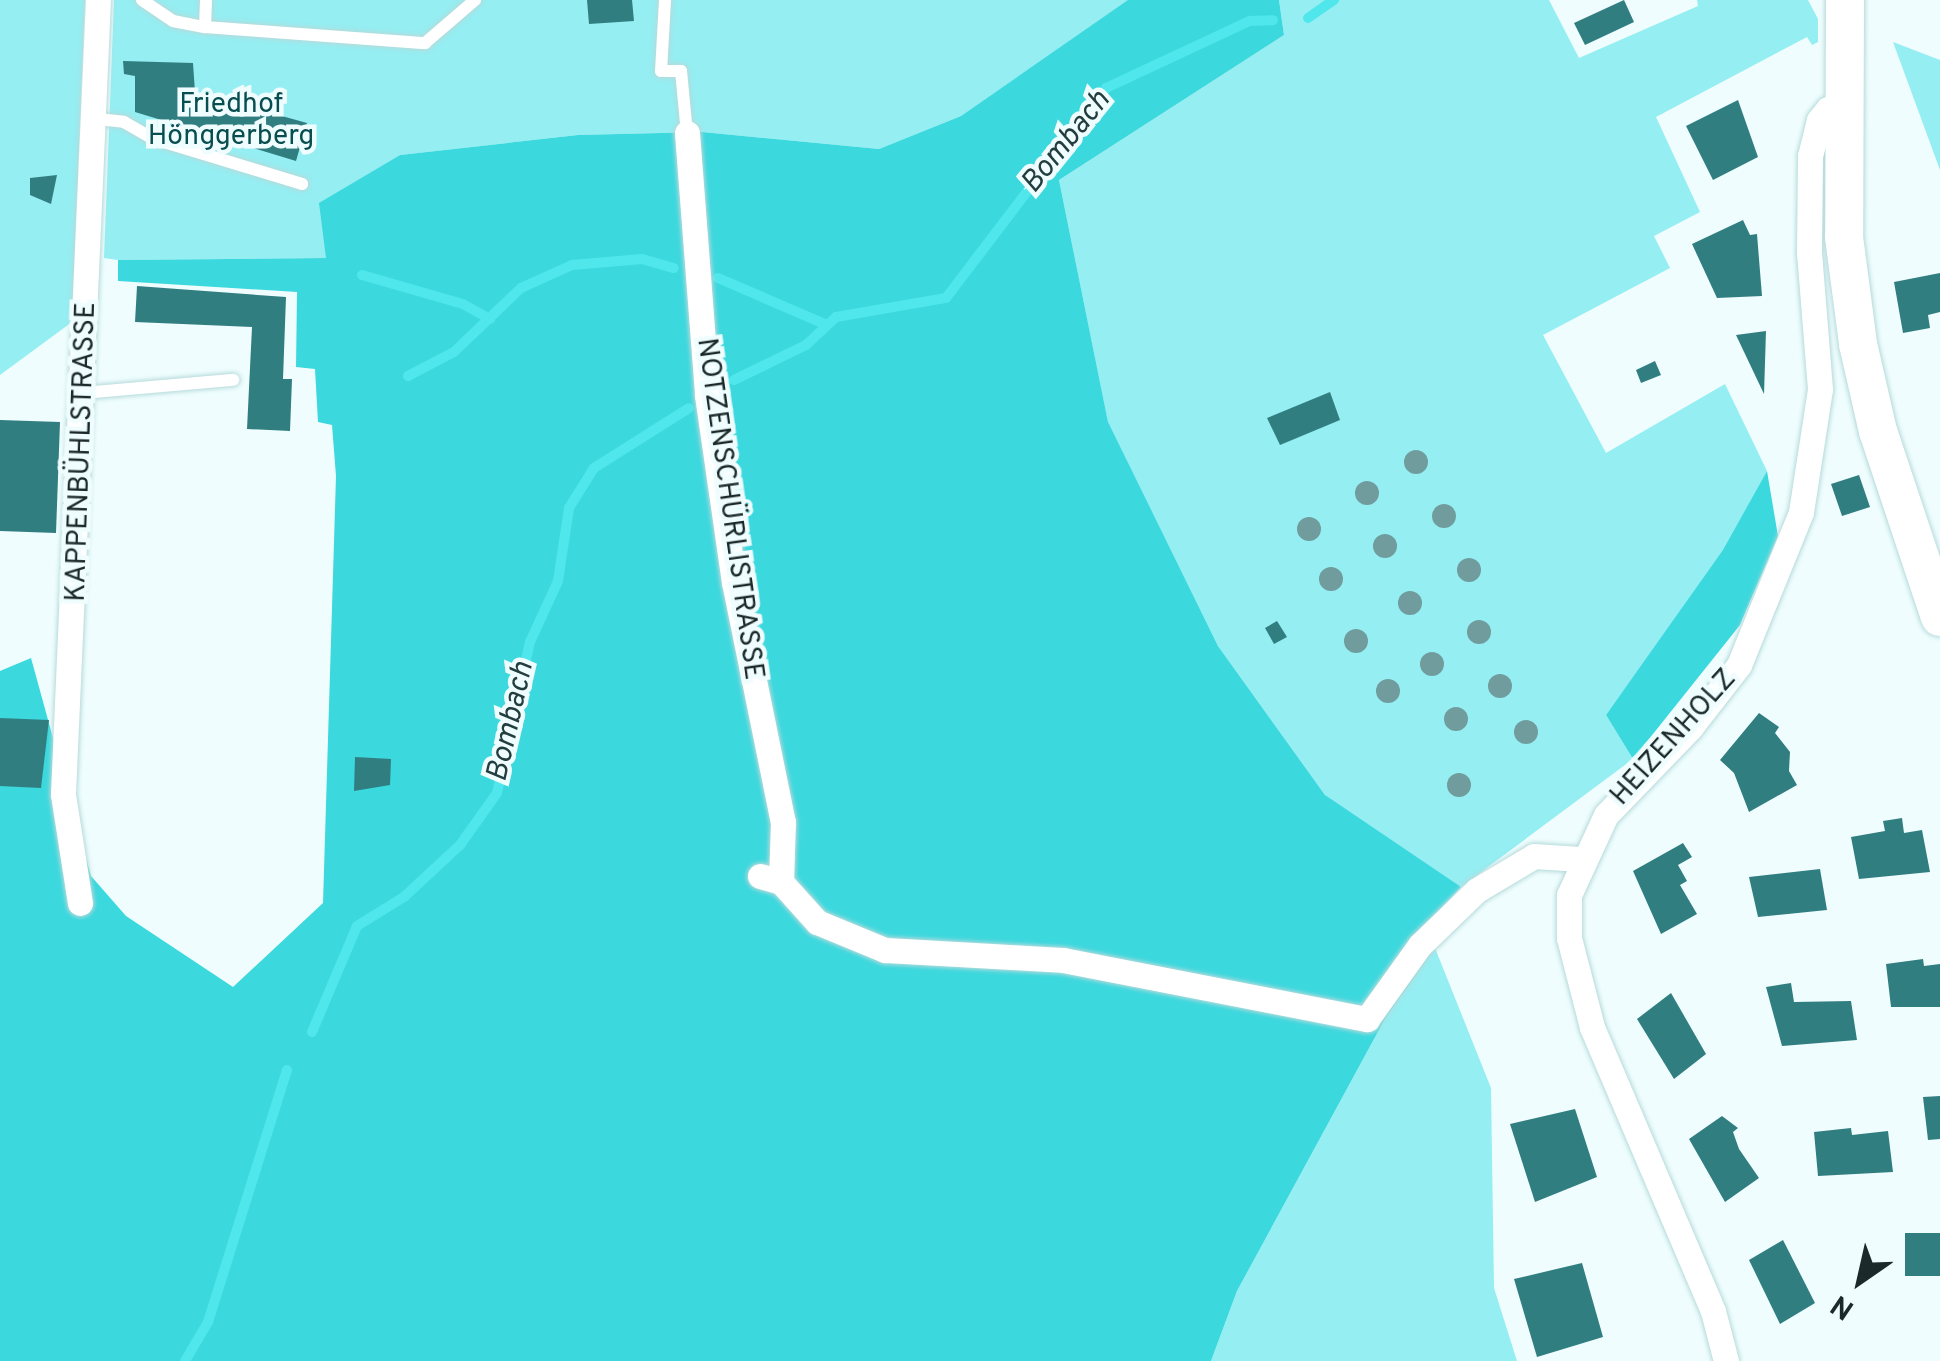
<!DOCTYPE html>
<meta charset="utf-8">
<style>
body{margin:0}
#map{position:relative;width:1940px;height:1361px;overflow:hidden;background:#effdfe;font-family:Overpass,sans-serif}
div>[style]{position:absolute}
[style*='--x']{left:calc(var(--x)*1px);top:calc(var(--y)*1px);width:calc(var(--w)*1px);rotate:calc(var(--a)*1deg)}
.green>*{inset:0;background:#95eef2}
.forest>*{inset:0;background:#3bd8de}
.stream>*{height:10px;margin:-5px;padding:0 5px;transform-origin:5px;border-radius:5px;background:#4fe7ec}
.building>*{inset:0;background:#317e81}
.roads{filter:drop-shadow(0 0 2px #b6dadb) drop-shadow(0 0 2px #b6dadb)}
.lane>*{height:12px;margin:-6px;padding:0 6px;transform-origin:6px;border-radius:6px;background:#fff}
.street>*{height:25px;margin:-12.5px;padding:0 12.5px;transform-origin:12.5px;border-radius:12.5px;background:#fff}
.secondary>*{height:38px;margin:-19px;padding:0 19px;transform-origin:19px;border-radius:19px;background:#fff}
.trees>*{width:24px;height:24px;margin:-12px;border-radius:50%;background:#709c9e}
span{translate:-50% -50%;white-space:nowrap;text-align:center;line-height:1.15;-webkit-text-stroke:9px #effdfe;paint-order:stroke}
.park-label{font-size:28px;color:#084d4f}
.street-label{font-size:28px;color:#1b292a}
.water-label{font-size:30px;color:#243d3e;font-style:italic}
.north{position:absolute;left:1810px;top:1231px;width:100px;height:100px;-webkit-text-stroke:8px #effdfe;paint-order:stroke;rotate:214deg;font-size:28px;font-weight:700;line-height:40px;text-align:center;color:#1b292a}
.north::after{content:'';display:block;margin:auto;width:35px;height:45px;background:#1b292a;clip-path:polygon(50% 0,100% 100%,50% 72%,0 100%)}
</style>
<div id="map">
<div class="green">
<i style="clip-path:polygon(0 0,85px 0,72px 322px,0 375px)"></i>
<i style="clip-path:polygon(114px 0,1129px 0,961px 116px,879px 149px,702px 132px,578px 135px,400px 155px,320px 203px,327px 258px,118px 260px,104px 258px)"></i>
<i style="clip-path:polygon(1279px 0,1549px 0,1579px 58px,1698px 6px,1697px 0,1808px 0,1818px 19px,1818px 42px,1812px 45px,1807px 37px,1656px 117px,1700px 212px,1654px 236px,1670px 268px,1543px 335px,1606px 453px,1725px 384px,1767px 471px,1722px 554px,1606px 715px,1633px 759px,1461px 887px,1407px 862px,1325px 795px,1218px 646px,1108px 423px,1059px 180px,1284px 35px)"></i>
<i style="clip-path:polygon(1893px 42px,1940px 60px,1940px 170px)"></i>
<i style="clip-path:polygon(1435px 948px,1491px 1088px,1494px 1288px,1517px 1361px,1211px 1361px,1237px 1291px,1386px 1017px)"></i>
</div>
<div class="forest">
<i style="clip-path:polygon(1128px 0,1279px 0,1284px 35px,1059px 180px,1108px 422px,1218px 646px,1325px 795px,1461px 887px,1424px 926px,1435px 948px,1386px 1017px,1237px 1291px,1211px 1361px,0 1361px,0 671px,31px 658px,91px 876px,126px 916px,233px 987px,323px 903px,336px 476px,332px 425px,318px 422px,315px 369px,296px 367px,297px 292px,118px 281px,118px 260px,326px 258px,319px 203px,400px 155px,578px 135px,702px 132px,879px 149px,961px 116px)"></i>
<i style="clip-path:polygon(1767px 471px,1778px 536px,1740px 625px,1633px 759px,1606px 715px,1723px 550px)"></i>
</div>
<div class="stream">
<i style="--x:1308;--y:18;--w:32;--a:-35"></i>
<i style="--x:362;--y:275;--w:105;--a:16"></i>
<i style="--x:463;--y:304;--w:31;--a:29"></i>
<i style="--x:718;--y:278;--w:119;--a:23.3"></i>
<i style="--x:408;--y:376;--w:52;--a:-27.6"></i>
<i style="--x:454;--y:352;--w:93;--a:-43.7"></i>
<i style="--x:521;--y:288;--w:56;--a:-24.3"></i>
<i style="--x:572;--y:265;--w:70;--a:-4.9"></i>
<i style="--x:642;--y:259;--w:33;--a:16"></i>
<i style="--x:734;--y:380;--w:80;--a:-25.9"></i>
<i style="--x:806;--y:345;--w:41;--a:-43"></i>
<i style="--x:836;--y:317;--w:112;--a:-9.8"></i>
<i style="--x:946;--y:298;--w:264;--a:-52.7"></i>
<i style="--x:1106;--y:88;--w:159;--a:-25"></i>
<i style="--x:1250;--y:21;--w:23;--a:-2"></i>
<i style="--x:312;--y:1032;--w:115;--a:-67"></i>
<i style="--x:357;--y:926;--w:55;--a:-31.7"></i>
<i style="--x:404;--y:897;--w:76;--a:-42.9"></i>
<i style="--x:460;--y:845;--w:64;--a:-54.6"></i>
<i style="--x:497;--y:793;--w:155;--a:-77.7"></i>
<i style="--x:530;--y:642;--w:67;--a:-65.3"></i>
<i style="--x:558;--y:581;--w:74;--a:-81.4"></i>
<i style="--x:569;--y:508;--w:47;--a:-58"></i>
<i style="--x:594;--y:468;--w:112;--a:-32.3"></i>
<i style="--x:185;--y:1361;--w:45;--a:-59.5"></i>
<i style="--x:208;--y:1322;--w:264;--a:-72.6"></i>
</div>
<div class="building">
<i style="clip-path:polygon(587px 0,632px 0,634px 21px,589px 24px)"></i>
<i style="clip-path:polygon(1624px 0,1634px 22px,1585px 45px,1574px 23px)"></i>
<i style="clip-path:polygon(123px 61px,193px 63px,195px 92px,307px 123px,296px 161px,135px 112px,135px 76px,124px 74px)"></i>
<i style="clip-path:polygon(1738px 100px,1758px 157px,1713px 180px,1686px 126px)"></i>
<i style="clip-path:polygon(57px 175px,51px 204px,30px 195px,30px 178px)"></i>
<i style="clip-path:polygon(1743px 220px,1750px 235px,1757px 234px,1762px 296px,1717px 298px,1692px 244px)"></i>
<i style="clip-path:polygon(1940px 273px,1940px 312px,1928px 315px,1930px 328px,1903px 333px,1894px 282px)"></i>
<i style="clip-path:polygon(137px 286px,286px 297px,283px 379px,292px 379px,290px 431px,247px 429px,252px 327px,135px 322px)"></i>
<i style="clip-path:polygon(1766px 331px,1764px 394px,1736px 335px)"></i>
<i style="clip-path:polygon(1655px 361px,1661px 375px,1641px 383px,1636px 370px)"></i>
<i style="clip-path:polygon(1330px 392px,1340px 420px,1280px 445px,1267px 418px)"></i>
<i style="clip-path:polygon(0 420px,60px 422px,56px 533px,0 531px)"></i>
<i style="clip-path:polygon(1859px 475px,1870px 507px,1842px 516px,1831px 484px)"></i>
<i style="clip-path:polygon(1277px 621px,1287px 637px,1274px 644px,1265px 628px)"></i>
<i style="clip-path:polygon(1759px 713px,1779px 727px,1775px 733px,1790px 752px,1789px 771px,1797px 785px,1749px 812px,1734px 773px,1720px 760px)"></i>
<i style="clip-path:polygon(0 718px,49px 720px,41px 788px,0 786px)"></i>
<i style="clip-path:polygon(355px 757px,391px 759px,390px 785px,354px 791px)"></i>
<i style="clip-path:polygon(1902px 818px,1904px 833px,1922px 830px,1930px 872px,1859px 879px,1851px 837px,1885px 831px,1883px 821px)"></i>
<i style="clip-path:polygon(1683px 843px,1692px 857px,1678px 865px,1687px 881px,1680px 885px,1697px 914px,1661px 934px,1633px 871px)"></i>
<i style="clip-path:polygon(1820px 869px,1827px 910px,1758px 917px,1749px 877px)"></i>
<i style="clip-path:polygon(1923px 959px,1924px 966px,1940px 964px,1940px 1007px,1891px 1007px,1886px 964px)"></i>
<i style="clip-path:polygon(1791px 983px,1794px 1002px,1851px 1001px,1857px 1040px,1782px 1046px,1766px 987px)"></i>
<i style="clip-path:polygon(1671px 993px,1706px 1054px,1674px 1079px,1637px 1019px)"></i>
<i style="clip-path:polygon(1940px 1096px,1940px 1139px,1928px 1140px,1923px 1097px)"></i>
<i style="clip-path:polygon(1575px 1109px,1597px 1177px,1535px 1202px,1510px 1124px)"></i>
<i style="clip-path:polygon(1722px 1116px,1738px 1128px,1733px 1132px,1739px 1149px,1759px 1178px,1725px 1202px,1689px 1139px)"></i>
<i style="clip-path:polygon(1851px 1128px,1852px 1135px,1888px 1131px,1893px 1172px,1818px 1176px,1814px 1132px)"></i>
<i style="clip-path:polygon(1905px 1233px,1940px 1233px,1940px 1276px,1905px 1276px)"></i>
<i style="clip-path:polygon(1783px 1240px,1815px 1303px,1780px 1324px,1749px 1260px)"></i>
<i style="clip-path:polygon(1582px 1263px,1603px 1337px,1537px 1357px,1514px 1279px)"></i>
</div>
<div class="roads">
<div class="lane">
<i style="--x:142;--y:0;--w:37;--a:34"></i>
<i style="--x:173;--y:21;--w:33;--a:11"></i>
<i style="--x:206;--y:0;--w:27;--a:92"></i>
<i style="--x:205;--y:27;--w:221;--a:4.2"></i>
<i style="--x:425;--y:43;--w:66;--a:-40.7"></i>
<i style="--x:665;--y:0;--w:71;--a:93.2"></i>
<i style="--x:661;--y:71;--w:20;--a:0"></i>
<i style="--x:681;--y:71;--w:62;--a:84.5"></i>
<i style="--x:97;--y:119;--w:27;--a:6"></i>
<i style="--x:124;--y:122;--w:34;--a:30"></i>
<i style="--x:154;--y:139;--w:155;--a:16.9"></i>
<i style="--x:83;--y:393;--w:151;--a:-5"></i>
</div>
<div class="street">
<i style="--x:687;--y:133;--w:263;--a:85.6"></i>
<i style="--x:707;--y:395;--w:189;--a:81.8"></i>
<i style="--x:734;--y:582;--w:245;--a:78.5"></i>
<i style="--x:783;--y:822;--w:60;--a:91.9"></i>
<i style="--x:760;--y:876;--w:22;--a:16"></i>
<i style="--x:781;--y:882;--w:54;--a:48"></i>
<i style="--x:817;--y:922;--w:74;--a:22.4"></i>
<i style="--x:885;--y:950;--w:178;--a:3.2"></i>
<i style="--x:1063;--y:960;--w:310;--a:11"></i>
<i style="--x:1367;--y:1019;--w:91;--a:-54.4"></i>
<i style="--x:1420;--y:945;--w:79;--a:-44"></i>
<i style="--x:1477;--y:890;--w:66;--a:-30.8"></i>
<i style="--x:1534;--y:856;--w:46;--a:3.7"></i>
<i style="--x:80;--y:903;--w:110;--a:-98.9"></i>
<i style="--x:63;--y:794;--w:795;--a:-87.48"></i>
<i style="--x:1726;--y:1361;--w:52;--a:-104.6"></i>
<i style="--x:1713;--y:1311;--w:309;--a:-113.1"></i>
<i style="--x:1592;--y:1027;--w:92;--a:-104.5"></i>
<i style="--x:1569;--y:938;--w:43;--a:-90"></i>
<i style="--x:1569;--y:895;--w:88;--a:-65.2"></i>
<i style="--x:1606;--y:815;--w:121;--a:-46"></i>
<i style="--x:1690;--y:728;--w:80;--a:-52.1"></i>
<i style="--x:1739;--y:665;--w:165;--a:-67.9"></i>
<i style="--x:1801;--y:512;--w:124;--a:-81.2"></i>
<i style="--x:1820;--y:389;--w:136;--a:-94.6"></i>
<i style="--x:1809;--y:253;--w:97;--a:-89.4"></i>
<i style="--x:1810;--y:156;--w:37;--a:-76"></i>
<i style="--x:1819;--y:120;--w:14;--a:-51"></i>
<i style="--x:1828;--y:109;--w:14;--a:-4"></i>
</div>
<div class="secondary">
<i style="--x:1845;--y:0;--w:237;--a:90.2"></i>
<i style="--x:1844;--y:237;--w:108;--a:82.5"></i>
<i style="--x:1858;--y:344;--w:89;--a:77.1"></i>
<i style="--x:1878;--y:431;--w:196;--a:71.6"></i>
</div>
</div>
<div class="trees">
<i style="left:1416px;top:462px"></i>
<i style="left:1367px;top:493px"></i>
<i style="left:1444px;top:516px"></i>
<i style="left:1309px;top:529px"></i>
<i style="left:1385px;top:546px"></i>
<i style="left:1469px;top:570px"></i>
<i style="left:1331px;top:579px"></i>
<i style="left:1410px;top:603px"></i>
<i style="left:1479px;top:632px"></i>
<i style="left:1356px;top:641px"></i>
<i style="left:1432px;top:664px"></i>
<i style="left:1500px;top:686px"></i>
<i style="left:1388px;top:691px"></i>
<i style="left:1456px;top:719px"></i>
<i style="left:1526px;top:732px"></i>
<i style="left:1459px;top:785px"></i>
</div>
<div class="park-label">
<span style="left:231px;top:121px">Friedhof<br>Hönggerberg</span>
</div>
<div class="street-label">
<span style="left:82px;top:452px;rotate:-88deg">KAPPENBÜHLSTRASSE</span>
<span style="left:729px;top:509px;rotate:82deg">NOTZENSCHÜRLISTRASSE</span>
<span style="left:1674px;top:738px;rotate:-48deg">HEIZENHOLZ</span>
</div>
<div class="water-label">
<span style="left:1067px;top:143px;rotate:-51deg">Bombach</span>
<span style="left:512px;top:722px;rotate:-77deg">Bombach</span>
</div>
<div class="north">N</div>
</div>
